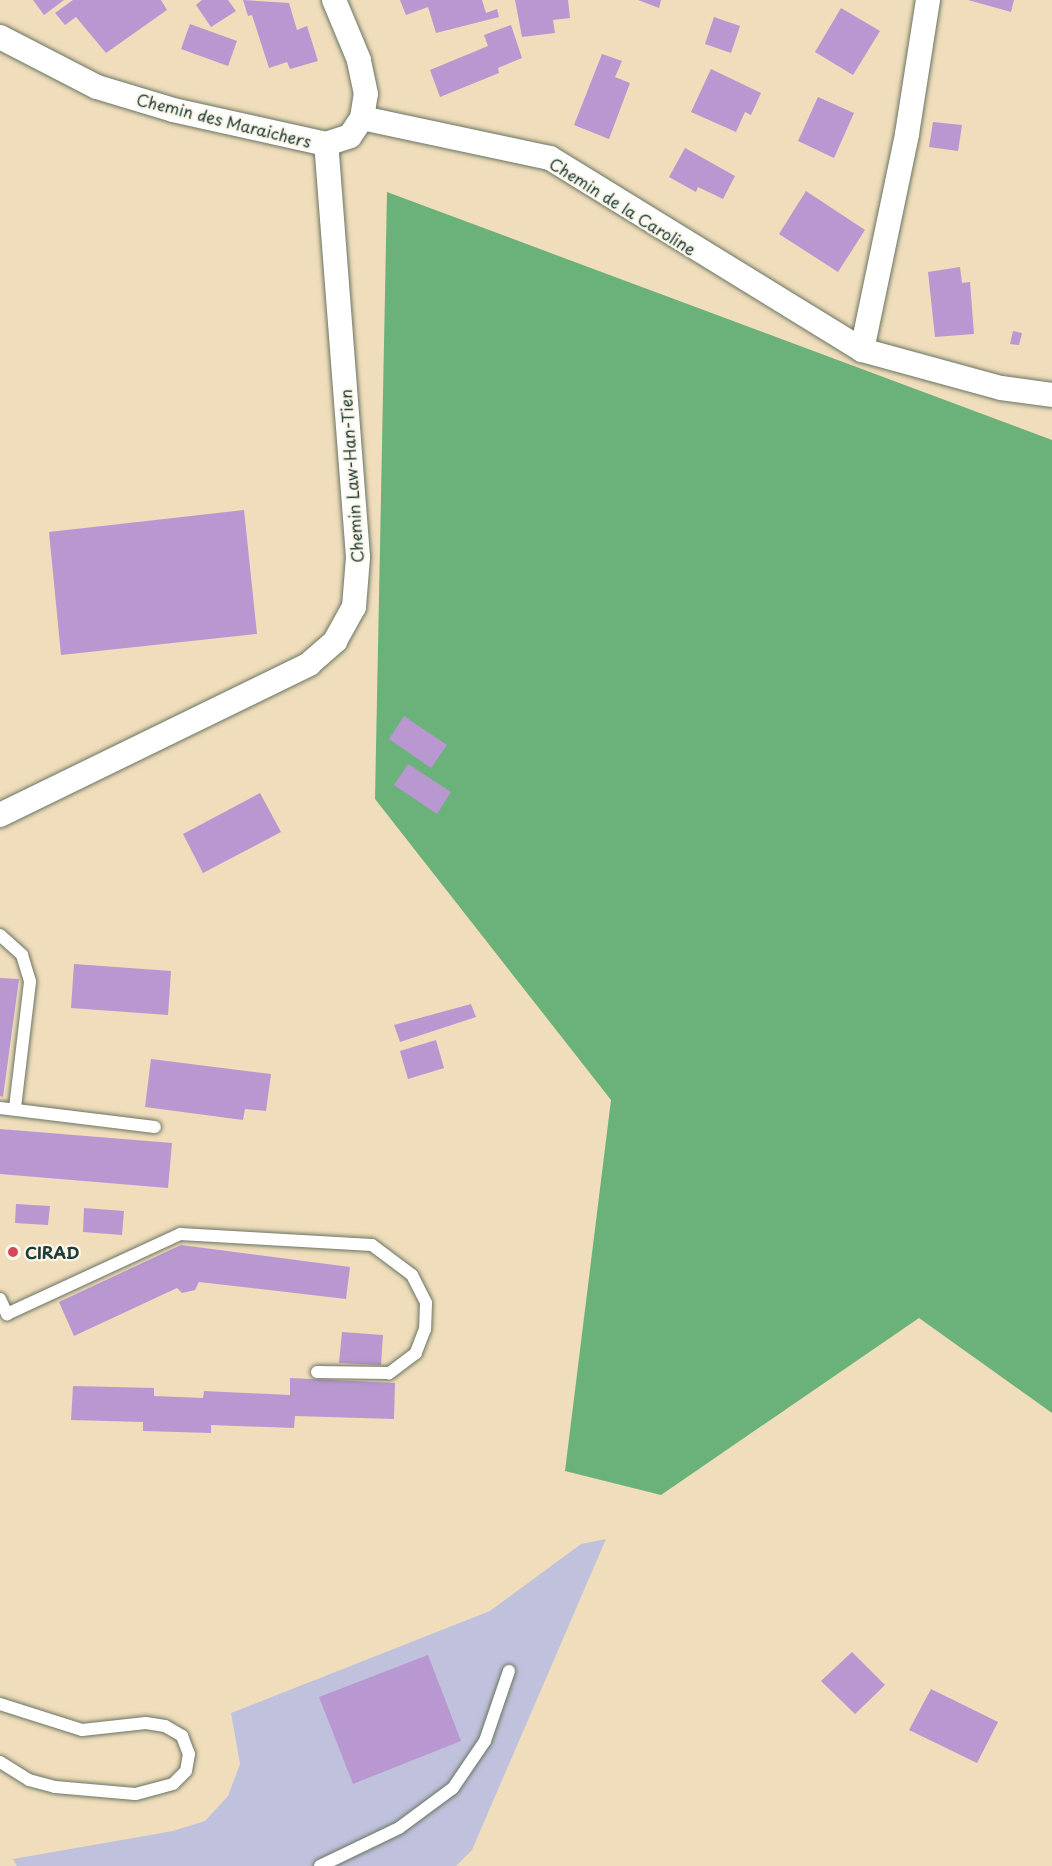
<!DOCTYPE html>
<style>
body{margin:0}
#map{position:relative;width:1052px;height:1866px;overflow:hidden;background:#f0ddbb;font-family:"Playpen Sans",sans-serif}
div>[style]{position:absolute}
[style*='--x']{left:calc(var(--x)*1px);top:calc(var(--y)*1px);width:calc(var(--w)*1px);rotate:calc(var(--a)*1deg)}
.industrial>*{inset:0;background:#c0c2dd}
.forest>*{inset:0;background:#6ab279}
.building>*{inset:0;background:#b997d1}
.roads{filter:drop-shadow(0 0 2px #687563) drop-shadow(0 0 2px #687563)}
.service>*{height:12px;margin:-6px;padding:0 6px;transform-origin:6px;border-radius:6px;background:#fff}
.minor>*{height:24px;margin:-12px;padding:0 12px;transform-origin:12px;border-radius:12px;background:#fff}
.dots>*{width:16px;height:16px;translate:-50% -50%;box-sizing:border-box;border:3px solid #fbf7ec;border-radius:50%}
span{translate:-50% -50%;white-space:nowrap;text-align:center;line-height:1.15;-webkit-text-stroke:4.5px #fbf7ec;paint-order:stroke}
.street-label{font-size:16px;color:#1f3d34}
.poi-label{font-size:16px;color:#1f3d34;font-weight:700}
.left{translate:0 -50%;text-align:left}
</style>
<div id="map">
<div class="industrial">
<i style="clip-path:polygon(606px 1539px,472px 1850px,456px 1866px,17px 1866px,13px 1859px,173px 1831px,205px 1821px,228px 1796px,240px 1764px,231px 1713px,490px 1611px,581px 1544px)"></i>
</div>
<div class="forest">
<i style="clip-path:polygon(387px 192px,1052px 440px,1052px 1413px,919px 1318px,661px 1495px,565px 1471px,611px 1100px,375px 799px)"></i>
</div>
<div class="building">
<i style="clip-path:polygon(33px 0,64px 0,44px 15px)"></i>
<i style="clip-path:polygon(73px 0,161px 0,167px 10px,106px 53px,76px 17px,65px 25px,55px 13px)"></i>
<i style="clip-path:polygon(202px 0,228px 0,236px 11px,211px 27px,196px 5px)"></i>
<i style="clip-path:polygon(243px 0,289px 3px,297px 30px,307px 26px,318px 61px,290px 69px,287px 62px,269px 68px,252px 15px,248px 16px)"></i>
<i style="clip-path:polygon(400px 0,482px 0,486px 13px,497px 9px,499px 17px,436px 33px,428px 7px,406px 15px)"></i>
<i style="clip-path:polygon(515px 0,568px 0,570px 18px,553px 20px,555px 33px,522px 37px)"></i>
<i style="clip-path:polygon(638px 0,661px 0,659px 8px)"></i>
<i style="clip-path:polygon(968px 0,1014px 0,1011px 12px)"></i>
<i style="clip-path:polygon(841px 8px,880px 31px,853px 75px,815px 52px)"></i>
<i style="clip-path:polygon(714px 17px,740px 26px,731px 53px,705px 44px)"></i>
<i style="clip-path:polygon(190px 24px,237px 41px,228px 66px,181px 49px)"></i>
<i style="clip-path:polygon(511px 25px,522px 58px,498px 68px,499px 73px,440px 97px,430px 70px,488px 46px,484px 35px)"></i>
<i style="clip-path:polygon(602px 54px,622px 61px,615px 77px,630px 83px,609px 139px,574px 125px)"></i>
<i style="clip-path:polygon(711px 69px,761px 93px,751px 115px,745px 112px,736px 132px,691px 112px)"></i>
<i style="clip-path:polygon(818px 97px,854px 113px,834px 158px,798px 141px)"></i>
<i style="clip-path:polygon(933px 122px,962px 125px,958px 151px,929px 147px)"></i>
<i style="clip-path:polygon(685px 148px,735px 176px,723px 199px,698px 187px,696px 192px,669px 177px)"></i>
<i style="clip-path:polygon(806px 191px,865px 230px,838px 272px,779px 234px)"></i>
<i style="clip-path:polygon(960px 267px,962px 283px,970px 282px,974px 334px,935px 337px,928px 272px)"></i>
<i style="clip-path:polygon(1013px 331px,1022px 333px,1019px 345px,1010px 344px)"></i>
<i style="clip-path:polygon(244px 510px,257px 634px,61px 655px,49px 532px)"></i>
<i style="clip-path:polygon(404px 716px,447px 745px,431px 768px,389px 739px)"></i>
<i style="clip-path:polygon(408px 764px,451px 792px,437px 814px,394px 785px)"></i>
<i style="clip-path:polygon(260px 793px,281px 832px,203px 873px,183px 834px)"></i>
<i style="clip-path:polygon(74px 964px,171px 971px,168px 1015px,71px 1008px)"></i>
<i style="clip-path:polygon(0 978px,19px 979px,3px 1097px,0 1096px)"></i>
<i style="clip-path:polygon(471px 1004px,476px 1017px,400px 1042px,394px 1025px)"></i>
<i style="clip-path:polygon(436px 1040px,444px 1068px,408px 1079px,400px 1051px)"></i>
<i style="clip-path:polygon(151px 1059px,271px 1074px,266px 1111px,245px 1109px,243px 1120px,145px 1107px)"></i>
<i style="clip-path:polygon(0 1129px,172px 1143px,168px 1188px,0 1174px)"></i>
<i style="clip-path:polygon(16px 1204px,50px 1206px,48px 1225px,15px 1223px)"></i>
<i style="clip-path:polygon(84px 1208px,124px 1211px,122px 1235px,83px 1232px)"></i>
<i style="clip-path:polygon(181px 1245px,350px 1267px,346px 1299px,199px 1282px,195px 1290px,182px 1293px,177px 1288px,74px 1336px,59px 1302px)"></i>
<i style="clip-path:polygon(342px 1332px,383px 1335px,381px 1365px,339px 1363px)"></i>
<i style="clip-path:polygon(290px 1378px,395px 1383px,394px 1419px,295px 1416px,294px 1428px,211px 1425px,211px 1433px,143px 1431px,143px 1422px,71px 1420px,73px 1386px,154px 1388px,154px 1396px,203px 1398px,204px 1391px,290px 1395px)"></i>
<i style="clip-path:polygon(852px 1652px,885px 1685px,855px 1714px,821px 1681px)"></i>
<i style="clip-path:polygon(428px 1655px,461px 1741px,353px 1784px,319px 1697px)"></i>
<i style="clip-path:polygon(931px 1689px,998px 1722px,977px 1763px,909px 1730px)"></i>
</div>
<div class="roads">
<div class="service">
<i style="--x:0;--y:935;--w:30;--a:42"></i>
<i style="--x:22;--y:955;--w:28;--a:73"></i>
<i style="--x:30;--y:982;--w:127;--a:96.8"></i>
<i style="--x:0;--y:1108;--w:156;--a:7"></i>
<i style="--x:0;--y:1299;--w:17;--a:65"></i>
<i style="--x:7;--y:1314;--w:191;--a:-24.8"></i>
<i style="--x:180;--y:1234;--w:192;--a:3.3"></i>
<i style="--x:372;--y:1245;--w:50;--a:36.9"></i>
<i style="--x:412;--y:1275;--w:31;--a:63"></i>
<i style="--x:426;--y:1303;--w:26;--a:92"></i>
<i style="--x:425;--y:1329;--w:26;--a:111"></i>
<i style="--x:416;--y:1353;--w:34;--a:143"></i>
<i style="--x:389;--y:1373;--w:72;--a:-179.2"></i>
<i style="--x:0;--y:1704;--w:86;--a:17.6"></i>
<i style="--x:82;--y:1730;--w:64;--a:-6.2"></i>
<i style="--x:146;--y:1723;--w:19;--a:9"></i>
<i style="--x:165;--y:1726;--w:20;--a:30"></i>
<i style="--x:182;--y:1736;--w:19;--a:69"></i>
<i style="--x:189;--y:1754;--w:17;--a:100"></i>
<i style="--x:186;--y:1771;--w:18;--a:135"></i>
<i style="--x:173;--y:1784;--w:39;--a:165"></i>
<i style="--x:135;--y:1794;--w:80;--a:-175"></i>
<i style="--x:55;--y:1787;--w:27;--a:-165"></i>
<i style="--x:29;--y:1780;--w:34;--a:-148"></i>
<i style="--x:320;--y:1866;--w:88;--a:-25.7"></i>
<i style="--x:399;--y:1828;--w:67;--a:-36.5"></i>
<i style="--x:453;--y:1788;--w:57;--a:-55.8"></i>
<i style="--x:485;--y:1741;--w:74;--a:-71.1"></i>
</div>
<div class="minor">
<i style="--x:0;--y:37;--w:109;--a:27.3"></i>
<i style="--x:97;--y:87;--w:79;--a:16.8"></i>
<i style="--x:173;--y:110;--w:157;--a:12.5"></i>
<i style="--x:326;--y:144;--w:25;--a:-18"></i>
<i style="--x:350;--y:136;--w:22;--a:-56"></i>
<i style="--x:362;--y:118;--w:24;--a:-81"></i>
<i style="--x:366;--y:94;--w:35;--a:-102"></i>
<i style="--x:359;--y:60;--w:65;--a:-112.6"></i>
<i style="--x:362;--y:118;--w:192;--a:12"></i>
<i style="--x:550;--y:158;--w:366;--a:31.6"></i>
<i style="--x:862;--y:350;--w:144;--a:15.3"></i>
<i style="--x:1001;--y:388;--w:51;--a:7.8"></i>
<i style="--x:862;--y:350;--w:221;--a:-78.2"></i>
<i style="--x:907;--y:134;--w:136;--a:-81.1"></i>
<i style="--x:0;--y:815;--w:344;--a:-26"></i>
<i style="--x:309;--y:664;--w:35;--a:-41"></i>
<i style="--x:335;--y:641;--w:39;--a:-61"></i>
<i style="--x:354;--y:607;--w:50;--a:-85.4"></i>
<i style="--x:358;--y:557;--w:414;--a:-94.4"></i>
</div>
</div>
<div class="dots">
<i style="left:13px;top:1252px;background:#d1495b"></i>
</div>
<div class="street-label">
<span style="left:224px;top:120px;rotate:14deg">Chemin des Maraichers</span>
<span style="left:623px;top:206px;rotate:32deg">Chemin de la Caroline</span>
<span style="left:351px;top:476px;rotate:-94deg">Chemin Law-Han-Tien</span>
</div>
<div class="poi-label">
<span class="left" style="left:25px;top:1252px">CIRAD</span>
</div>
</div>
